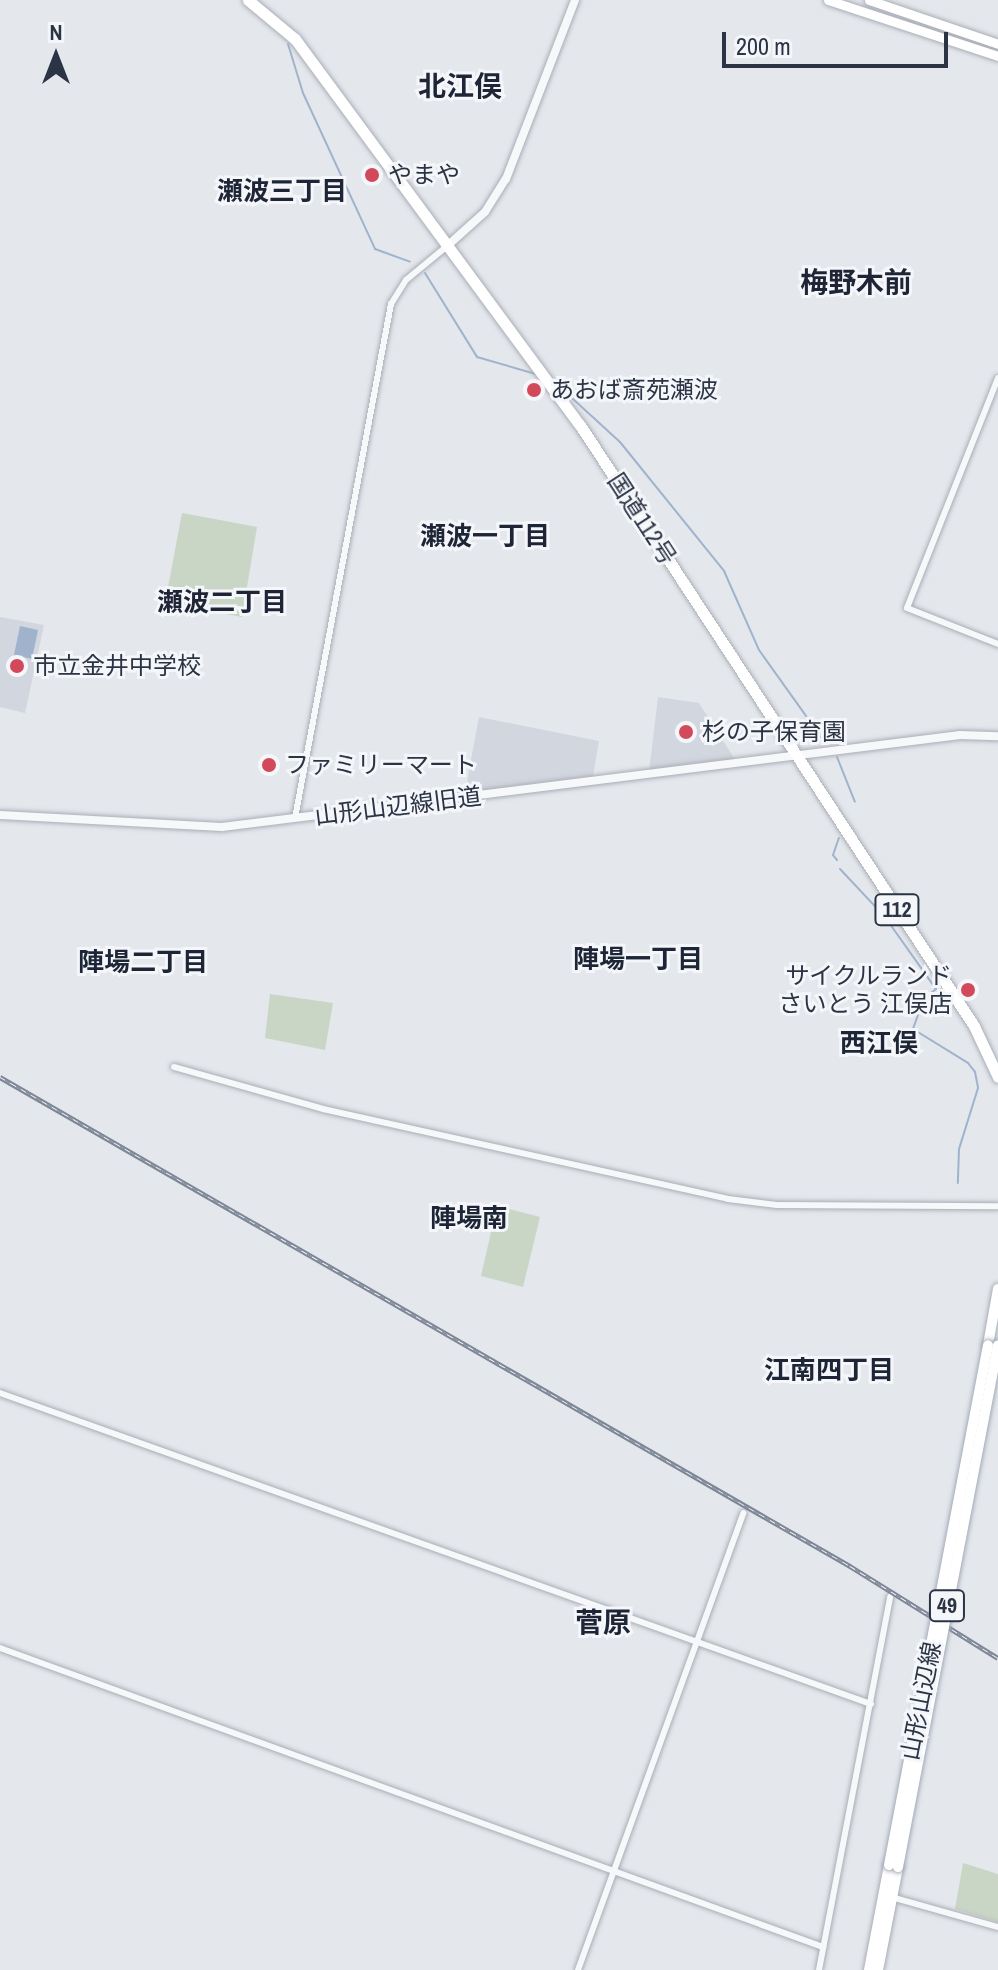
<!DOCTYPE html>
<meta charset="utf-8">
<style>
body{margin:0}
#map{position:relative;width:998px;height:1970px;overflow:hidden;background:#e4e7ec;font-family:"Archivo Narrow","Noto Sans JP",sans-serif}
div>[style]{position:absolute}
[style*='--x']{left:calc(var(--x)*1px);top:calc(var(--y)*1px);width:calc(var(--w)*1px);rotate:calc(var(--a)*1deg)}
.built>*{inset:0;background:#d2d6de}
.green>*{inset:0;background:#c9d6c5}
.water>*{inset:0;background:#9fb4cc}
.stream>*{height:2px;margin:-1px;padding:0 1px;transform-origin:1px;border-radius:1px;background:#9fb4cc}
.roads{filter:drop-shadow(0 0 2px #a9aeb7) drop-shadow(0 0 2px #a9aeb7)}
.minor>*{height:6px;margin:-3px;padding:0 3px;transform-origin:3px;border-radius:3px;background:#f7f8fa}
.tertiary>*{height:8px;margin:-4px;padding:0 4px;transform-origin:4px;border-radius:4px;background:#f7f8fa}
.secondary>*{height:9px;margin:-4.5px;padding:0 4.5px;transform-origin:4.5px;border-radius:4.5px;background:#fff}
.primary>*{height:10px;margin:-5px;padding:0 5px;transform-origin:5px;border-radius:5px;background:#fff}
.trunk>*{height:11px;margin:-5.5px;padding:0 5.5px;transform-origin:5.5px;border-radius:5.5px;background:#fff}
.rail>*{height:5px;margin-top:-2.5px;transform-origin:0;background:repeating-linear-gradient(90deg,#f4f6f9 0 6px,#7d8696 0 12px);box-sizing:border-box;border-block:2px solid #7d8696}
.bridges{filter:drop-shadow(0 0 2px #a3abb8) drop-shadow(0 0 2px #a3abb8)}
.primary-bridge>*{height:10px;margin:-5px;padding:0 5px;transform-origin:5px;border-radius:5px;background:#fff}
.dots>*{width:22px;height:22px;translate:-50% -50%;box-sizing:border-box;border:4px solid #f4f6f9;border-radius:50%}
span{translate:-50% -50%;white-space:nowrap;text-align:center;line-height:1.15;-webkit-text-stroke:6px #f4f6f9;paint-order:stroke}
.shield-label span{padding:2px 6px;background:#f4f6f9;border:2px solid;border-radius:6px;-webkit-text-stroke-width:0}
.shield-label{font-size:22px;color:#2b3445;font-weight:700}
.poi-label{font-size:24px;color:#2b3445}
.left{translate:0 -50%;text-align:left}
.right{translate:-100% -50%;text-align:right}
.street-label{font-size:24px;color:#2b3445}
.neighbourhood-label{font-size:26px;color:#1d2536;font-weight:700}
.quarter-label{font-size:28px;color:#1d2536;font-weight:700}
.north{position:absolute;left:16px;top:16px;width:80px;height:80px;-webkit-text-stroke:6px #f4f6f9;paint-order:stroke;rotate:0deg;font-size:22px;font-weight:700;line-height:32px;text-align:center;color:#2b3445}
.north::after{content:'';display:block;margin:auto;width:28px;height:36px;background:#2b3445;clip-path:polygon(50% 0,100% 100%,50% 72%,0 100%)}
.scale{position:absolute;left:722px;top:32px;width:226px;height:36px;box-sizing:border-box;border:4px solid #2b3445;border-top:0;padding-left:10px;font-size:24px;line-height:28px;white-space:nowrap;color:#2b3445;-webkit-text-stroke:6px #f4f6f9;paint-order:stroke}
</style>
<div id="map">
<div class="built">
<i style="clip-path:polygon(0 617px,44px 625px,25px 713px,0 707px)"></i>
<i style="clip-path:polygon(658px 697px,699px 703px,736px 761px,649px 772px)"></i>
<i style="clip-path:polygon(479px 717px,599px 741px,593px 776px,465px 792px)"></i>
</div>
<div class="green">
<i style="clip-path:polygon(182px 513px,257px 527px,242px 617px,165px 603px)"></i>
<i style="clip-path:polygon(270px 994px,333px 1003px,325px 1050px,265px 1038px)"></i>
<i style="clip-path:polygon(497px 1206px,540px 1217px,523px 1287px,481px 1276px)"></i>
<i style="clip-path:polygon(963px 1863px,998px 1874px,998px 1922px,955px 1909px)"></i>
</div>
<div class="water">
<i style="clip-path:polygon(20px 626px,38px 630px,32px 659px,14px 655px)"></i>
</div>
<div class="stream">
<i style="--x:288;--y:44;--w:51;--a:73"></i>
<i style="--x:303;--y:93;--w:172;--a:65.2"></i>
<i style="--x:375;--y:249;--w:37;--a:20"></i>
<i style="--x:425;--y:273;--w:99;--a:58.2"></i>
<i style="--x:477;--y:357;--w:61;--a:16.1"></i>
<i style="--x:561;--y:388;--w:80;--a:42.5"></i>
<i style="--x:620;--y:442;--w:166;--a:51.1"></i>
<i style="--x:724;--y:571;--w:86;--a:66.1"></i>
<i style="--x:759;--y:650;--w:115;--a:54.5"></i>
<i style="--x:837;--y:757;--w:48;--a:68.2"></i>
<i style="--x:837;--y:860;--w:6;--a:-129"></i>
<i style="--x:833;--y:855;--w:18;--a:-71"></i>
<i style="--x:840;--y:869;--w:66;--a:46.8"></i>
<i style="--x:885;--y:917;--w:88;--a:54.7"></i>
<i style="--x:936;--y:989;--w:26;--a:141"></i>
<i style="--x:918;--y:1015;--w:15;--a:110"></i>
<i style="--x:913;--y:1029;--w:65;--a:31.7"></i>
<i style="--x:968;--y:1063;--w:11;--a:52"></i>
<i style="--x:975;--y:1072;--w:16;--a:79"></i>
<i style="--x:978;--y:1088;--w:64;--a:107.3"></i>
<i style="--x:959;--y:1149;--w:34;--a:92"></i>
</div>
<div class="roads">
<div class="minor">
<i style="--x:998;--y:378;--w:247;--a:111.6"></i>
<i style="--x:907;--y:608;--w:98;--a:21.6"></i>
<i style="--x:295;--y:818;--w:523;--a:-79.42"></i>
<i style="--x:391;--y:304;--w:28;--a:-58"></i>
<i style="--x:406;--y:280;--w:52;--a:-39.5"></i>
<i style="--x:174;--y:1067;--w:155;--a:15.7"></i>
<i style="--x:323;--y:1109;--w:415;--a:12.5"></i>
<i style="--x:728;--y:1199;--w:49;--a:7"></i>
<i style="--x:777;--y:1205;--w:221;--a:0.3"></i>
<i style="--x:0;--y:1393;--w:925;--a:19.65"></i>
<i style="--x:0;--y:1648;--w:876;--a:19.97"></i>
<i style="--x:891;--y:1897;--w:111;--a:15.7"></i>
<i style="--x:578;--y:1970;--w:486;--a:-70.1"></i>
<i style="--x:819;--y:1970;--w:380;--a:-79.2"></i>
</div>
<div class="tertiary">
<i style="--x:446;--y:247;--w:52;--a:-41.9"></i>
<i style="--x:485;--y:212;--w:39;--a:-58"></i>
<i style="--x:506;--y:179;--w:192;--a:-68.9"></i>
<i style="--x:0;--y:815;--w:222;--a:3.1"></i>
<i style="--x:222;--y:827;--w:744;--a:-7.11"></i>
<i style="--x:960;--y:735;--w:38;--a:2"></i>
</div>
<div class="secondary">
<i style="--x:828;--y:0;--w:179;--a:18.2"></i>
<i style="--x:869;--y:0;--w:136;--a:18.8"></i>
</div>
<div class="primary">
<i style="--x:988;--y:1345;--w:57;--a:-79.9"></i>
<i style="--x:869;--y:1970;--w:107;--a:-79.2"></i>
<i style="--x:878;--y:1970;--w:105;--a:-79"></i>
</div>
<div class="trunk">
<i style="--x:248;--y:0;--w:61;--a:39.7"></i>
<i style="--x:295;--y:39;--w:480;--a:53.6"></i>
<i style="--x:580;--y:425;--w:719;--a:56.75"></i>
<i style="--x:974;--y:1026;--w:56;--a:64.8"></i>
</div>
</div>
<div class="rail">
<i style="--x:0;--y:1077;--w:981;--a:29.91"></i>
<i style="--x:850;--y:1566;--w:174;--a:31.9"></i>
</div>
<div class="bridges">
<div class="primary-bridge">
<i style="--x:889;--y:1865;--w:529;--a:-79.22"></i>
<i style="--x:898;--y:1867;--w:531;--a:-79.16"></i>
</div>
</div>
<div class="dots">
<i style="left:372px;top:175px;background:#d1495b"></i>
<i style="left:534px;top:390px;background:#d1495b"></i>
<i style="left:17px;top:666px;background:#d1495b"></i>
<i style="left:686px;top:732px;background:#d1495b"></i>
<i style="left:269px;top:765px;background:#d1495b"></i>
<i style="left:968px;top:990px;background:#d1495b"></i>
</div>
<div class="shield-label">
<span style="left:897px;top:910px">112</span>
<span style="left:947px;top:1606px">49</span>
</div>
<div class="poi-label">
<span class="left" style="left:388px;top:175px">やまや</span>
<span class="left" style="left:550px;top:390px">あおば斎苑瀬波</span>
<span class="left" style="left:33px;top:666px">市立金井中学校</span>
<span class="left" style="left:702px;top:732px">杉の子保育園</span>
<span class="left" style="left:285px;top:765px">ファミリーマート</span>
<span class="right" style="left:952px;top:990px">サイクルランド<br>さいとう 江俣店</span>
</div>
<div class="street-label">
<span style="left:642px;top:519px;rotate:57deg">国道112号</span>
<span style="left:398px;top:806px;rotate:-7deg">山形山辺線旧道</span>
<span style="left:921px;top:1701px;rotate:-79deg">山形山辺線</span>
</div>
<div class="neighbourhood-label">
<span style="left:282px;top:191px">瀬波三丁目</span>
<span style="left:485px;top:536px">瀬波一丁目</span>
<span style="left:222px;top:602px">瀬波二丁目</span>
<span style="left:638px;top:959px">陣場一丁目</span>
<span style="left:143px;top:962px">陣場二丁目</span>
<span style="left:879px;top:1043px">西江俣</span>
<span style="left:469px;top:1218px">陣場南</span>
<span style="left:829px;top:1370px">江南四丁目</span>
</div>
<div class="quarter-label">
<span style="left:460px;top:86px">北江俣</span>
<span style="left:856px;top:282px">梅野木前</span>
<span style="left:603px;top:1622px">菅原</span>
</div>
<div class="north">N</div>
<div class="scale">200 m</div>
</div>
